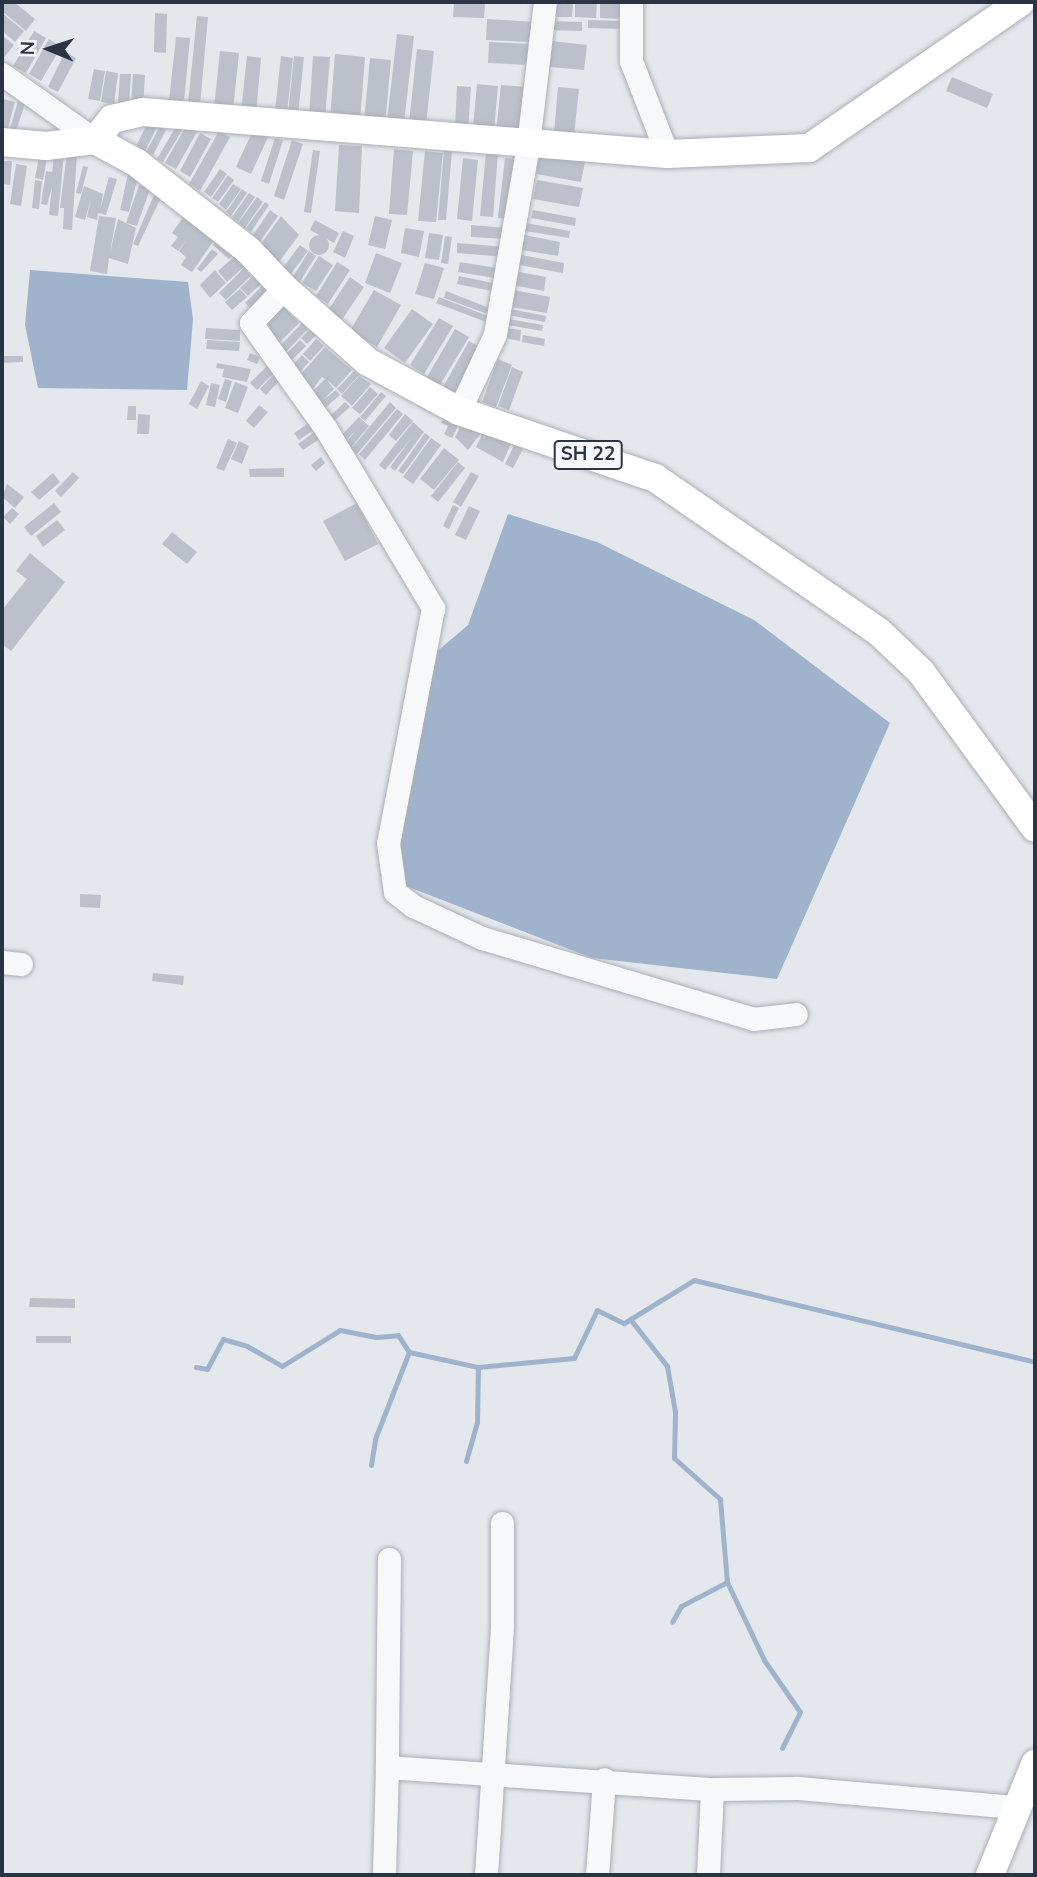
<!DOCTYPE html>
<style>
body{margin:0}
#map{position:relative;width:1037px;height:1877px;overflow:hidden;background:#e4e7ec;font-family:"Nunito Sans",sans-serif}
div>[style]{position:absolute}
[style*='--x']{left:calc(var(--x)*1px);top:calc(var(--y)*1px);width:calc(var(--w)*1px);rotate:calc(var(--a)*1deg)}
.water>*{inset:0;background:#9fb4cc}
.stream>*{height:5px;margin:-2.5px;padding:0 2.5px;transform-origin:2.5px;border-radius:2.5px;background:#9fb4cc}
.building>*{inset:0;background:#bbc0ca}
.round{border-radius:50%}
.roads{filter:drop-shadow(0 0 2px #a9aeb7) drop-shadow(0 0 2px #a9aeb7)}
.minor>*{height:23px;margin:-11.5px;padding:0 11.5px;transform-origin:11.5px;border-radius:11.5px;background:#f7f8fa}
.major>*{height:28px;margin:-14px;padding:0 14px;transform-origin:14px;border-radius:14px;background:#fff}
span{translate:-50% -50%;white-space:nowrap;text-align:center;line-height:1.15;-webkit-text-stroke:6px #f4f6f9;paint-order:stroke}
.shield-label span{padding:2px 5px;background:#f4f6f9;border:2px solid;border-radius:5px;-webkit-text-stroke-width:0}
.shield-label{font-size:19px;color:#2b3445;font-weight:700}
.frame{position:absolute;inset:0;border:4px solid #2b3445;pointer-events:none}
.north{position:absolute;left:14px;top:14px;width:70px;height:70px;-webkit-text-stroke:5px #f4f6f9;paint-order:stroke;rotate:272deg;font-size:19px;font-weight:700;line-height:28px;text-align:center;color:#2b3445}
.north::after{content:'';display:block;margin:auto;width:24px;height:32px;background:#2b3445;clip-path:polygon(50% 0,100% 100%,50% 72%,0 100%)}
</style>
<div id="map">
<div class="water">
<i style="clip-path:polygon(30px 270px,188px 282px,193px 319px,187px 390px,38px 388px,25px 325px)"></i>
<i style="clip-path:polygon(508px 514px,597px 542px,754px 620px,890px 723px,777px 979px,592px 958px,380px 876px,434px 654px,468px 625px)"></i>
</div>
<div class="stream">
<i style="--x:630;--y:1319;--w:60;--a:51.8"></i>
<i style="--x:667;--y:1366;--w:47;--a:80.1"></i>
<i style="--x:675;--y:1412;--w:46;--a:91.2"></i>
<i style="--x:674;--y:1458;--w:62;--a:41.7"></i>
<i style="--x:720;--y:1499;--w:83;--a:85.2"></i>
<i style="--x:727;--y:1582;--w:52;--a:152.4"></i>
<i style="--x:681;--y:1606;--w:18;--a:119"></i>
<i style="--x:196;--y:1367;--w:11;--a:10"></i>
<i style="--x:207;--y:1369;--w:34;--a:-62"></i>
<i style="--x:223;--y:1339;--w:25;--a:16"></i>
<i style="--x:247;--y:1346;--w:40;--a:29.7"></i>
<i style="--x:282;--y:1366;--w:68;--a:-31.8"></i>
<i style="--x:340;--y:1330;--w:38;--a:11"></i>
<i style="--x:377;--y:1337;--w:21;--a:-5"></i>
<i style="--x:398;--y:1335;--w:20;--a:57"></i>
<i style="--x:409;--y:1352;--w:71;--a:12.3"></i>
<i style="--x:478;--y:1367;--w:96;--a:-5.4"></i>
<i style="--x:574;--y:1358;--w:53;--a:-64.4"></i>
<i style="--x:597;--y:1310;--w:30;--a:26"></i>
<i style="--x:624;--y:1323;--w:82;--a:-31.6"></i>
<i style="--x:694;--y:1280;--w:351;--a:13.5"></i>
<i style="--x:466;--y:1461;--w:41;--a:-74.2"></i>
<i style="--x:477;--y:1422;--w:55;--a:-89"></i>
<i style="--x:371;--y:1465;--w:26;--a:-81"></i>
<i style="--x:375;--y:1439;--w:93;--a:-68.7"></i>
<i style="--x:727;--y:1582;--w:86;--a:64.6"></i>
<i style="--x:764;--y:1660;--w:63;--a:55.3"></i>
<i style="--x:800;--y:1712;--w:40;--a:116.6"></i>
</div>
<div class="building">
<i style="clip-path:polygon(3px 2px,14px 2px,35px 19px,26px 31px,2px 11px)"></i>
<i style="clip-path:polygon(454px 2px,485px 3px,484px 18px,453px 17px)"></i>
<i style="clip-path:polygon(550px 2px,573px 2px,572px 17px,550px 17px)"></i>
<i style="clip-path:polygon(575px 2px,597px 2px,596px 18px,575px 17px)"></i>
<i style="clip-path:polygon(600px 2px,622px 2px,622px 19px,600px 18px)"></i>
<i style="clip-path:polygon(2px 13px,24px 31px,15px 42px,2px 31px)"></i>
<i style="clip-path:polygon(155px 13px,167px 14px,166px 53px,154px 52px)"></i>
<i style="clip-path:polygon(197px 16px,208px 17px,200px 105px,188px 104px)"></i>
<i style="clip-path:polygon(487px 19px,534px 22px,532px 42px,486px 40px)"></i>
<i style="clip-path:polygon(588px 20px,622px 21px,622px 29px,588px 28px)"></i>
<i style="clip-path:polygon(547px 21px,582px 22px,582px 31px,546px 30px)"></i>
<i style="clip-path:polygon(34px 31px,46px 38px,26px 73px,13px 66px)"></i>
<i style="clip-path:polygon(397px 34px,414px 36px,404px 123px,387px 121px)"></i>
<i style="clip-path:polygon(2px 35px,14px 45px,2px 60px)"></i>
<i style="clip-path:polygon(176px 37px,190px 38px,184px 102px,169px 101px)"></i>
<i style="clip-path:polygon(49px 39px,61px 47px,41px 81px,29px 74px)"></i>
<i style="clip-path:polygon(543px 40px,587px 45px,584px 70px,540px 66px)"></i>
<i style="clip-path:polygon(489px 42px,531px 44px,530px 65px,488px 63px)"></i>
<i style="clip-path:polygon(417px 49px,434px 51px,426px 125px,409px 123px)"></i>
<i style="clip-path:polygon(220px 51px,239px 53px,233px 110px,214px 108px)"></i>
<i style="clip-path:polygon(65px 52px,76px 58px,58px 92px,48px 87px)"></i>
<i style="clip-path:polygon(335px 54px,365px 57px,360px 121px,330px 119px)"></i>
<i style="clip-path:polygon(247px 56px,261px 58px,256px 113px,241px 112px)"></i>
<i style="clip-path:polygon(281px 56px,293px 58px,287px 112px,275px 111px)"></i>
<i style="clip-path:polygon(294px 56px,304px 57px,298px 115px,288px 114px)"></i>
<i style="clip-path:polygon(313px 56px,330px 57px,325px 118px,309px 117px)"></i>
<i style="clip-path:polygon(370px 58px,391px 60px,385px 124px,364px 122px)"></i>
<i style="clip-path:polygon(94px 69px,105px 71px,100px 101px,88px 99px)"></i>
<i style="clip-path:polygon(106px 71px,118px 73px,114px 104px,101px 102px)"></i>
<i style="clip-path:polygon(120px 74px,131px 74px,129px 105px,118px 104px)"></i>
<i style="clip-path:polygon(133px 74px,145px 75px,143px 108px,131px 107px)"></i>
<i style="clip-path:polygon(952px 77px,993px 94px,987px 108px,946px 91px)"></i>
<i style="clip-path:polygon(477px 84px,498px 86px,494px 130px,473px 128px)"></i>
<i style="clip-path:polygon(501px 85px,527px 87px,523px 135px,496px 132px)"></i>
<i style="clip-path:polygon(457px 86px,471px 87px,468px 130px,455px 129px)"></i>
<i style="clip-path:polygon(558px 87px,579px 89px,574px 135px,554px 133px)"></i>
<i style="clip-path:polygon(3px 99px,15px 102px,7px 131px,2px 130px)"></i>
<i style="clip-path:polygon(18px 101px,25px 104px,16px 131px,10px 129px)"></i>
<i style="clip-path:polygon(148px 122px,157px 127px,145px 151px,136px 146px)"></i>
<i style="clip-path:polygon(178px 123px,184px 127px,163px 162px,157px 159px)"></i>
<i style="clip-path:polygon(160px 126px,166px 130px,153px 155px,146px 152px)"></i>
<i style="clip-path:polygon(186px 126px,197px 132px,176px 169px,165px 163px)"></i>
<i style="clip-path:polygon(254px 128px,269px 135px,251px 174px,236px 167px)"></i>
<i style="clip-path:polygon(219px 131px,230px 137px,200px 191px,189px 184px)"></i>
<i style="clip-path:polygon(200px 133px,211px 139px,190px 177px,180px 171px)"></i>
<i style="clip-path:polygon(275px 138px,283px 140px,269px 184px,261px 181px)"></i>
<i style="clip-path:polygon(292px 140px,303px 144px,284px 200px,274px 196px)"></i>
<i style="clip-path:polygon(339px 145px,362px 146px,359px 213px,335px 211px)"></i>
<i style="clip-path:polygon(540px 148px,586px 156px,581px 182px,536px 174px)"></i>
<i style="clip-path:polygon(394px 149px,413px 151px,407px 215px,389px 214px)"></i>
<i style="clip-path:polygon(313px 150px,320px 151px,311px 213px,304px 212px)"></i>
<i style="clip-path:polygon(444px 150px,452px 151px,446px 220px,438px 220px)"></i>
<i style="clip-path:polygon(40px 151px,48px 153px,43px 180px,35px 178px)"></i>
<i style="clip-path:polygon(55px 151px,64px 153px,58px 216px,49px 215px,52px 187px,47px 205px,41px 204px,46px 171px,52px 172px)"></i>
<i style="clip-path:polygon(425px 151px,443px 153px,436px 222px,418px 221px)"></i>
<i style="clip-path:polygon(67px 152px,77px 154px,72px 230px,63px 229px,64px 208px,60px 208px)"></i>
<i style="clip-path:polygon(486px 152px,498px 153px,493px 217px,480px 216px)"></i>
<i style="clip-path:polygon(463px 158px,478px 160px,472px 221px,457px 219px)"></i>
<i style="clip-path:polygon(505px 158px,516px 159px,509px 219px,498px 218px)"></i>
<i style="clip-path:polygon(2px 161px,12px 161px,10px 185px,2px 184px)"></i>
<i style="clip-path:polygon(16px 164px,27px 166px,21px 206px,10px 204px)"></i>
<i style="clip-path:polygon(83px 166px,88px 167px,81px 194px,76px 193px)"></i>
<i style="clip-path:polygon(220px 169px,227px 174px,211px 197px,204px 192px)"></i>
<i style="clip-path:polygon(128px 174px,138px 176px,129px 212px,120px 210px)"></i>
<i style="clip-path:polygon(228px 175px,234px 180px,218px 202px,212px 198px)"></i>
<i style="clip-path:polygon(109px 177px,117px 179px,106px 215px,98px 213px,97px 220px,87px 217px,91px 199px,85px 220px,75px 217px,84px 186px,103px 194px,100px 210px)"></i>
<i style="clip-path:polygon(35px 180px,42px 181px,39px 209px,32px 208px)"></i>
<i style="clip-path:polygon(537px 180px,583px 188px,579px 207px,533px 199px)"></i>
<i style="clip-path:polygon(233px 184px,241px 189px,226px 210px,219px 204px)"></i>
<i style="clip-path:polygon(139px 185px,150px 189px,137px 226px,126px 223px)"></i>
<i style="clip-path:polygon(157px 188px,164px 191px,138px 246px,133px 244px)"></i>
<i style="clip-path:polygon(242px 189px,247px 193px,231px 216px,226px 212px)"></i>
<i style="clip-path:polygon(249px 193px,255px 197px,238px 222px,232px 217px)"></i>
<i style="clip-path:polygon(257px 197px,263px 202px,245px 228px,238px 223px)"></i>
<i style="clip-path:polygon(265px 202px,269px 205px,251px 232px,246px 228px)"></i>
<i style="clip-path:polygon(270px 210px,278px 216px,259px 243px,251px 238px)"></i>
<i style="clip-path:polygon(533px 210px,576px 218px,575px 226px,531px 218px)"></i>
<i style="clip-path:polygon(186px 213px,217px 236px,192px 272px,181px 265px,186px 257px,179px 251px,187px 239px,178px 251px,171px 246px,178px 237px,172px 233px)"></i>
<i style="clip-path:polygon(99px 216px,116px 218px,110px 253px,118px 219px,136px 228px,128px 264px,109px 258px,107px 274px,90px 271px)"></i>
<i style="clip-path:polygon(281px 216px,299px 235px,279px 262px,260px 245px)"></i>
<i style="clip-path:polygon(375px 216px,392px 220px,385px 249px,368px 245px)"></i>
<i style="clip-path:polygon(315px 220px,339px 233px,334px 243px,310px 230px)"></i>
<i style="clip-path:polygon(520px 222px,570px 231px,569px 238px,519px 230px)"></i>
<i style="clip-path:polygon(471px 225px,508px 228px,507px 239px,471px 237px)"></i>
<i style="clip-path:polygon(405px 228px,424px 231px,419px 257px,401px 253px)"></i>
<i style="clip-path:polygon(343px 231px,354px 236px,345px 258px,333px 252px)"></i>
<i style="clip-path:polygon(429px 233px,443px 235px,439px 260px,425px 258px)"></i>
<i style="clip-path:polygon(519px 234px,560px 242px,558px 256px,516px 249px)"></i>
<i class="round" style="left:309px;top:235px;width:20px;height:20px"></i>
<i style="clip-path:polygon(221px 236px,236px 251px,229px 259px,213px 245px)"></i>
<i style="clip-path:polygon(445px 236px,452px 237px,448px 264px,441px 263px)"></i>
<i style="clip-path:polygon(457px 243px,506px 247px,505px 257px,457px 253px)"></i>
<i style="clip-path:polygon(300px 245px,308px 251px,290px 275px,282px 269px)"></i>
<i style="clip-path:polygon(212px 249px,218px 254px,201px 272px,197px 269px)"></i>
<i style="clip-path:polygon(309px 251px,316px 256px,298px 285px,291px 280px)"></i>
<i style="clip-path:polygon(376px 253px,402px 263px,390px 293px,365px 283px)"></i>
<i style="clip-path:polygon(237px 254px,246px 265px,227px 282px,218px 271px)"></i>
<i style="clip-path:polygon(516px 254px,564px 263px,563px 273px,514px 264px)"></i>
<i style="clip-path:polygon(319px 256px,333px 265px,316px 291px,302px 283px)"></i>
<i style="clip-path:polygon(337px 262px,350px 270px,328px 304px,316px 296px)"></i>
<i style="clip-path:polygon(460px 262px,502px 269px,501px 279px,458px 272px)"></i>
<i style="clip-path:polygon(425px 263px,444px 268px,434px 299px,415px 294px)"></i>
<i style="clip-path:polygon(244px 268px,251px 276px,226px 300px,219px 293px)"></i>
<i style="clip-path:polygon(215px 270px,226px 283px,210px 298px,200px 285px)"></i>
<i style="clip-path:polygon(509px 270px,546px 277px,544px 291px,507px 284px)"></i>
<i style="clip-path:polygon(254px 275px,262px 283px,248px 296px,240px 288px)"></i>
<i style="clip-path:polygon(459px 276px,498px 284px,497px 292px,457px 284px)"></i>
<i style="clip-path:polygon(350px 277px,364px 287px,341px 321px,327px 312px)"></i>
<i style="clip-path:polygon(263px 285px,271px 293px,253px 311px,245px 303px)"></i>
<i style="clip-path:polygon(240px 289px,247px 297px,232px 310px,225px 302px)"></i>
<i style="clip-path:polygon(508px 289px,550px 297px,547px 313px,505px 306px)"></i>
<i style="clip-path:polygon(374px 290px,401px 305px,377px 347px,350px 331px)"></i>
<i style="clip-path:polygon(446px 291px,492px 309px,490px 315px,444px 298px)"></i>
<i style="clip-path:polygon(439px 297px,488px 316px,486px 322px,436px 303px)"></i>
<i style="clip-path:polygon(279px 302px,299px 323px,279px 343px,258px 323px)"></i>
<i style="clip-path:polygon(505px 308px,546px 316px,545px 322px,503px 314px)"></i>
<i style="clip-path:polygon(412px 309px,433px 324px,405px 363px,384px 348px)"></i>
<i style="clip-path:polygon(439px 318px,453px 326px,424px 374px,410px 365px)"></i>
<i style="clip-path:polygon(503px 318px,543px 325px,542px 331px,502px 324px)"></i>
<i style="clip-path:polygon(302px 323px,308px 329px,285px 353px,279px 347px)"></i>
<i style="clip-path:polygon(313px 326px,319px 332px,307px 344px,301px 338px)"></i>
<i style="clip-path:polygon(499px 327px,521px 330px,520px 341px,498px 337px)"></i>
<i style="clip-path:polygon(206px 328px,240px 330px,240px 341px,205px 339px)"></i>
<i style="clip-path:polygon(455px 329px,469px 337px,440px 385px,427px 377px)"></i>
<i style="clip-path:polygon(523px 335px,545px 339px,544px 346px,522px 342px)"></i>
<i style="clip-path:polygon(316px 339px,324px 346px,310px 361px,303px 354px)"></i>
<i style="clip-path:polygon(207px 340px,240px 342px,239px 351px,206px 349px)"></i>
<i style="clip-path:polygon(300px 340px,306px 346px,291px 361px,285px 355px)"></i>
<i style="clip-path:polygon(469px 341px,486px 351px,460px 397px,443px 387px)"></i>
<i style="clip-path:polygon(325px 347px,352px 370px,336px 388px,327px 380px,334px 389px,323px 400px,336px 390px,340px 395px,325px 408px,312px 392px,325px 379px,322px 377px,312px 390px,300px 375px)"></i>
<i style="clip-path:polygon(250px 353px,260px 357px,257px 364px,247px 360px)"></i>
<i style="clip-path:polygon(302px 355px,309px 362px,298px 374px,291px 367px)"></i>
<i style="clip-path:polygon(2px 356px,23px 356px,23px 362px,2px 363px)"></i>
<i style="clip-path:polygon(498px 359px,512px 365px,496px 407px,482px 402px)"></i>
<i style="clip-path:polygon(217px 363px,251px 369px,247px 382px,222px 377px,224px 369px,216px 368px)"></i>
<i style="clip-path:polygon(268px 365px,275px 372px,257px 390px,250px 383px)"></i>
<i style="clip-path:polygon(512px 367px,523px 372px,509px 410px,498px 406px)"></i>
<i style="clip-path:polygon(278px 370px,284px 376px,266px 395px,260px 389px)"></i>
<i style="clip-path:polygon(354px 371px,359px 375px,342px 394px,337px 389px)"></i>
<i style="clip-path:polygon(359px 376px,371px 384px,352px 406px,341px 396px)"></i>
<i style="clip-path:polygon(225px 379px,232px 381px,226px 402px,218px 399px)"></i>
<i style="clip-path:polygon(201px 381px,209px 386px,197px 409px,189px 404px)"></i>
<i style="clip-path:polygon(235px 382px,248px 387px,238px 413px,225px 408px)"></i>
<i style="clip-path:polygon(211px 383px,220px 385px,215px 407px,206px 405px)"></i>
<i style="clip-path:polygon(370px 387px,378px 394px,360px 414px,352px 408px)"></i>
<i style="clip-path:polygon(381px 392px,386px 396px,365px 421px,360px 417px)"></i>
<i style="clip-path:polygon(345px 402px,350px 407px,333px 422px,329px 417px)"></i>
<i style="clip-path:polygon(390px 402px,396px 408px,357px 454px,351px 449px)"></i>
<i style="clip-path:polygon(259px 405px,268px 412px,254px 428px,246px 421px)"></i>
<i style="clip-path:polygon(128px 406px,136px 406px,136px 420px,127px 420px)"></i>
<i style="clip-path:polygon(397px 409px,403px 414px,365px 460px,359px 454px)"></i>
<i style="clip-path:polygon(138px 414px,150px 415px,149px 434px,137px 434px)"></i>
<i style="clip-path:polygon(405px 414px,413px 421px,396px 441px,389px 435px)"></i>
<i style="clip-path:polygon(359px 417px,369px 426px,350px 449px,345px 444px,356px 430px,343px 444px,338px 439px)"></i>
<i style="clip-path:polygon(444px 417px,459px 424px,452px 438px,444px 434px,448px 426px,441px 423px)"></i>
<i style="clip-path:polygon(313px 420px,318px 427px,299px 440px,294px 433px)"></i>
<i style="clip-path:polygon(464px 420px,484px 429px,468px 450px,455px 437px)"></i>
<i style="clip-path:polygon(413px 422px,424px 432px,395px 471px,390px 467px,412px 437px,385px 470px,379px 465px)"></i>
<i style="clip-path:polygon(485px 428px,512px 441px,503px 462px,476px 447px)"></i>
<i style="clip-path:polygon(319px 429px,324px 436px,303px 450px,298px 444px)"></i>
<i style="clip-path:polygon(425px 433px,430px 437px,403px 474px,398px 471px)"></i>
<i style="clip-path:polygon(431px 438px,441px 445px,413px 484px,403px 477px)"></i>
<i style="clip-path:polygon(228px 439px,237px 443px,224px 471px,216px 468px)"></i>
<i style="clip-path:polygon(239px 441px,249px 446px,242px 464px,231px 459px)"></i>
<i style="clip-path:polygon(514px 445px,523px 449px,513px 468px,505px 464px)"></i>
<i style="clip-path:polygon(444px 448px,459px 460px,434px 490px,420px 479px)"></i>
<i style="clip-path:polygon(321px 457px,325px 463px,316px 471px,311px 465px)"></i>
<i style="clip-path:polygon(458px 462px,465px 468px,438px 502px,431px 496px)"></i>
<i style="clip-path:polygon(284px 468px,284px 477px,250px 477px,249px 469px)"></i>
<i style="clip-path:polygon(73px 472px,79px 478px,61px 497px,55px 491px)"></i>
<i style="clip-path:polygon(471px 472px,479px 476px,461px 507px,453px 502px)"></i>
<i style="clip-path:polygon(53px 473px,60px 482px,39px 500px,31px 492px)"></i>
<i style="clip-path:polygon(7px 484px,24px 497px,15px 508px,2px 497px)"></i>
<i style="clip-path:polygon(54px 503px,61px 512px,31px 536px,24px 527px)"></i>
<i style="clip-path:polygon(357px 503px,378px 544px,345px 561px,323px 521px)"></i>
<i style="clip-path:polygon(453px 505px,459px 508px,449px 529px,443px 526px)"></i>
<i style="clip-path:polygon(469px 506px,480px 511px,466px 540px,455px 535px)"></i>
<i style="clip-path:polygon(12px 508px,19px 514px,10px 524px,3px 517px)"></i>
<i style="clip-path:polygon(57px 520px,65px 530px,43px 547px,36px 536px)"></i>
<i style="clip-path:polygon(172px 532px,197px 552px,187px 564px,162px 544px)"></i>
<i style="clip-path:polygon(30px 553px,65px 582px,11px 651px,2px 644px,2px 610px,27px 579px,16px 571px)"></i>
<i style="clip-path:polygon(80px 894px,101px 895px,100px 908px,80px 907px)"></i>
<i style="clip-path:polygon(153px 973px,184px 976px,183px 985px,152px 981px)"></i>
<i style="clip-path:polygon(30px 1298px,75px 1299px,75px 1308px,29px 1307px)"></i>
<i style="clip-path:polygon(36px 1336px,71px 1336px,71px 1343px,36px 1343px)"></i>
</div>
<div class="roads">
<div class="minor">
<i style="--x:631;--y:2;--w:59;--a:90"></i>
<i style="--x:631;--y:61;--w:100;--a:68.8"></i>
<i style="--x:2;--y:74;--w:114;--a:35.4"></i>
<i style="--x:284;--y:288;--w:48;--a:133.3"></i>
<i style="--x:251;--y:323;--w:130;--a:54.7"></i>
<i style="--x:326;--y:429;--w:209;--a:59.1"></i>
<i style="--x:433;--y:608;--w:239;--a:100.8"></i>
<i style="--x:388;--y:843;--w:49;--a:81.9"></i>
<i style="--x:395;--y:892;--w:23;--a:38"></i>
<i style="--x:413;--y:906;--w:76;--a:24.9"></i>
<i style="--x:482;--y:938;--w:283;--a:16.6"></i>
<i style="--x:753;--y:1019;--w:43;--a:-6.6"></i>
<i style="--x:459;--y:411;--w:85;--a:-64.9"></i>
<i style="--x:495;--y:334;--w:193;--a:-80.1"></i>
<i style="--x:528;--y:144;--w:143;--a:-83.2"></i>
<i style="--x:2;--y:962;--w:19;--a:6"></i>
<i style="--x:389;--y:1559;--w:208;--a:90.6"></i>
<i style="--x:387;--y:1767;--w:326;--a:3.9"></i>
<i style="--x:712;--y:1789;--w:86;--a:-0.7"></i>
<i style="--x:798;--y:1788;--w:220;--a:5"></i>
<i style="--x:384;--y:1875;--w:108;--a:-88.4"></i>
<i style="--x:486;--y:1875;--w:250;--a:-86.3"></i>
<i style="--x:502;--y:1626;--w:103;--a:-90"></i>
<i style="--x:597;--y:1875;--w:96;--a:-85.8"></i>
<i style="--x:708;--y:1875;--w:86;--a:-87.3"></i>
</div>
<div class="major">
<i style="--x:95;--y:140;--w:27;--a:-51"></i>
<i style="--x:112;--y:119;--w:32;--a:-13"></i>
<i style="--x:143;--y:112;--w:526;--a:4.58"></i>
<i style="--x:667;--y:154;--w:142;--a:-2.4"></i>
<i style="--x:809;--y:148;--w:257;--a:-34.6"></i>
<i style="--x:2;--y:142;--w:44;--a:5.2"></i>
<i style="--x:46;--y:146;--w:49;--a:-7"></i>
<i style="--x:95;--y:140;--w:48;--a:28.7"></i>
<i style="--x:137;--y:163;--w:141;--a:38.1"></i>
<i style="--x:248;--y:250;--w:52;--a:46.5"></i>
<i style="--x:284;--y:288;--w:112;--a:41.4"></i>
<i style="--x:368;--y:362;--w:103;--a:28.3"></i>
<i style="--x:459;--y:411;--w:207;--a:18.9"></i>
<i style="--x:655;--y:478;--w:270;--a:34.5"></i>
<i style="--x:878;--y:631;--w:59;--a:43.6"></i>
<i style="--x:921;--y:672;--w:193;--a:53.8"></i>
<i style="--x:990;--y:1875;--w:120;--a:-67.9"></i>
</div>
</div>
<div class="shield-label">
<span style="left:588px;top:455px">SH 22</span>
</div>
<div class="frame"></div>
<div class="north">N</div>
</div>
